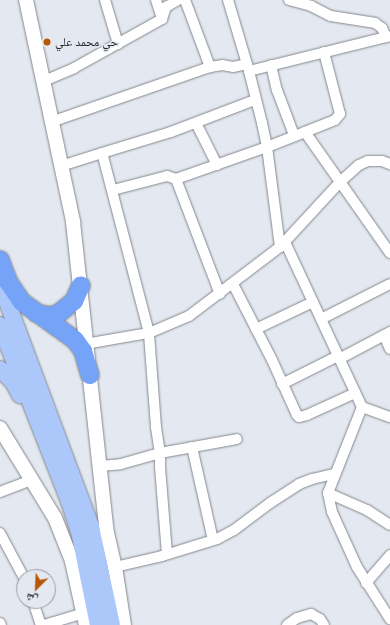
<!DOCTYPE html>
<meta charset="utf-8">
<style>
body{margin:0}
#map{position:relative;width:390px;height:625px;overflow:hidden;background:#e4e8f0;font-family:"Playfair Display","Noto Naskh Arabic",serif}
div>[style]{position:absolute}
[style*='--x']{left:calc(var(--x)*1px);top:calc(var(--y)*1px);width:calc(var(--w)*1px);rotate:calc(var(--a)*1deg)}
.roads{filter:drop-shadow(0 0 1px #83878d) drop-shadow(0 0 1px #83878d)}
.street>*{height:10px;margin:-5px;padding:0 5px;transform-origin:5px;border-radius:5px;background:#fff}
.secondary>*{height:14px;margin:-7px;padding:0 7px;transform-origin:7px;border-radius:7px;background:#fff}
.primary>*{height:16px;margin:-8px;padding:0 8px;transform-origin:8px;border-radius:8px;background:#acc8fb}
.highway>*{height:18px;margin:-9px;padding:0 9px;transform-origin:9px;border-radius:9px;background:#75a3f8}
.dots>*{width:11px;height:11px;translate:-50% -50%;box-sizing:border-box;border:2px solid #e4e8f0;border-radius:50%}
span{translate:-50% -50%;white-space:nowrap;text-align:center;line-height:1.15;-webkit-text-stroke:3px #e4e8f0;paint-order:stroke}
.poi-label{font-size:12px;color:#222426}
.left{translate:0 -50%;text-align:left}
.north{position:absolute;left:16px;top:569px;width:40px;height:40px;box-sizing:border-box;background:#e4e8f0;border:1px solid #969a9f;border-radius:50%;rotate:204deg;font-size:11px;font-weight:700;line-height:16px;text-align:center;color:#222426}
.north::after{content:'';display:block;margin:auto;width:14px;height:18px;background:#b55806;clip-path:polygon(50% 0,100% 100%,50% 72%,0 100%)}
</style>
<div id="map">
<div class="roads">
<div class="street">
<i style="--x:105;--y:0;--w:46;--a:73.5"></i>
<i style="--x:156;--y:0;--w:20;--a:72"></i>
<i style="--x:185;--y:0;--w:72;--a:69.5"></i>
<i style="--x:228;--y:0;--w:74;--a:73.5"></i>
<i style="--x:249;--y:71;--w:54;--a:76"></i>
<i style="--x:262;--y:123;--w:25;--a:78"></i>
<i style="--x:267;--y:147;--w:101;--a:82.6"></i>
<i style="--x:289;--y:0;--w:23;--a:15"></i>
<i style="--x:311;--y:6;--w:22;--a:27"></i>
<i style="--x:331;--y:16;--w:45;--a:9"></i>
<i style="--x:375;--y:23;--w:9;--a:36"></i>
<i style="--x:382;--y:28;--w:10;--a:66"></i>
<i style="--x:271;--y:65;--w:26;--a:77"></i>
<i style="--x:277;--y:90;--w:48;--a:69.3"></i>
<i style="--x:249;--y:71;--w:145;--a:-13.9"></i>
<i style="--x:44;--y:81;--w:33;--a:-23"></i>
<i style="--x:74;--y:68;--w:101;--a:-29.1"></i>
<i style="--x:162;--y:19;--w:13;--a:-72"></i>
<i style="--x:166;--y:7;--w:14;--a:-30"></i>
<i style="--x:51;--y:122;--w:168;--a:-19.1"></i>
<i style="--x:210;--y:67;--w:12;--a:-9"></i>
<i style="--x:222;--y:65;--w:11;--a:10"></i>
<i style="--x:233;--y:67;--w:14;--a:-12"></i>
<i style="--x:196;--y:123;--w:47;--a:63.4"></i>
<i style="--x:305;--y:132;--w:32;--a:-22"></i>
<i style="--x:335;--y:120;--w:8;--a:-50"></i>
<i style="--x:340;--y:114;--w:64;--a:-104.5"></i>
<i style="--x:61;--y:166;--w:43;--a:-17.6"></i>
<i style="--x:176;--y:179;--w:96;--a:-19.4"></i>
<i style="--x:267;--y:147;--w:41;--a:-21.5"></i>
<i style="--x:305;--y:132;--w:148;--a:54.9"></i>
<i style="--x:113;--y:190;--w:56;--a:-14.5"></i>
<i style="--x:167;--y:176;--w:9;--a:18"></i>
<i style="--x:176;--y:179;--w:123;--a:69.1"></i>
<i style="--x:285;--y:242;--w:182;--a:65"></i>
<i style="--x:362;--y:407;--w:92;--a:111.6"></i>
<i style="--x:328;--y:493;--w:19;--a:78"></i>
<i style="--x:332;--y:512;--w:60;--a:65.6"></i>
<i style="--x:357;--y:567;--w:62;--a:57.6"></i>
<i style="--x:233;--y:284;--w:85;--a:62.8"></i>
<i style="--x:272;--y:360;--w:60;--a:65.6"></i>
<i style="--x:297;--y:415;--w:3;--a:45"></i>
<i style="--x:299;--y:417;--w:8;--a:-14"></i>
<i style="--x:307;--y:415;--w:53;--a:-24.6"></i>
<i style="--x:321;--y:319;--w:77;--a:-26.9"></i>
<i style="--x:256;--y:329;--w:63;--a:-25.3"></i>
<i style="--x:384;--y:335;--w:15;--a:67"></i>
<i style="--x:85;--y:344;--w:65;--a:-9.8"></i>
<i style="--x:149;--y:333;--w:43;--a:-23"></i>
<i style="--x:189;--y:316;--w:114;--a:-37.2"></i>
<i style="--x:280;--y:247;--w:88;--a:-47.3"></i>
<i style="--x:340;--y:182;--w:25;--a:-42"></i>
<i style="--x:359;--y:165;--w:10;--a:-24"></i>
<i style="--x:368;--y:161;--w:14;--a:0"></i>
<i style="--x:382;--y:161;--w:9;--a:21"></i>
<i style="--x:339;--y:359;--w:58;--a:-27.9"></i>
<i style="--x:282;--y:384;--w:63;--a:-26.6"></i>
<i style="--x:362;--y:407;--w:30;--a:20"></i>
<i style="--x:192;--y:447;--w:95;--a:77.3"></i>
<i style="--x:100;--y:466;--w:21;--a:-5"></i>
<i style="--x:121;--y:464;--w:41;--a:-15.8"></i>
<i style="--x:160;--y:453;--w:78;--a:-10.3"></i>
<i style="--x:0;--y:492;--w:34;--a:-21"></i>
<i style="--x:328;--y:493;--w:43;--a:23.6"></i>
<i style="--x:367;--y:510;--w:27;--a:33"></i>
<i style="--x:0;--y:533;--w:51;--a:61.9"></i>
<i style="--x:167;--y:554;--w:87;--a:-94.6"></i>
<i style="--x:160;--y:467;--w:14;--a:-90"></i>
<i style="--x:160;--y:453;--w:26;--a:-99"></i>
<i style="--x:156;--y:427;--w:94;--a:-94.3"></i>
<i style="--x:149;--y:333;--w:186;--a:-104.6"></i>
<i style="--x:102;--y:153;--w:72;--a:-16.9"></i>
<i style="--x:171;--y:132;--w:90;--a:-20.9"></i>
<i style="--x:115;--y:567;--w:48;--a:-13.2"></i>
<i style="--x:162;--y:556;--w:58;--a:-17.2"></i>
<i style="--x:217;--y:539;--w:19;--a:-28"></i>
<i style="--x:234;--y:530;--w:45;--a:-36.9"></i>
<i style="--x:270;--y:503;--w:35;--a:-33"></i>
<i style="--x:299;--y:484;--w:14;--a:-21"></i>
<i style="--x:312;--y:479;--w:23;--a:-13"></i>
<i style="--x:366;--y:583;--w:37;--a:-49"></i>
<i style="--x:33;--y:601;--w:25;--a:72"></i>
<i style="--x:0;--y:623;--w:2;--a:63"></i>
<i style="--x:44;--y:625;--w:42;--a:-16.7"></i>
<i style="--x:287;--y:625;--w:12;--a:-35"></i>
<i style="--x:297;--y:618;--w:15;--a:-16"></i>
<i style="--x:311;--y:614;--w:10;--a:29"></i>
<i style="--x:320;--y:619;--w:7;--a:56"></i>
</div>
<div class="secondary">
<i style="--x:26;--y:0;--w:227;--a:78"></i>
<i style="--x:73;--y:222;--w:313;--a:83.8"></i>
<i style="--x:107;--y:533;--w:35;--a:77"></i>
<i style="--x:115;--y:567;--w:59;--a:81.2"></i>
<i style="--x:0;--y:428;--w:105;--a:58.6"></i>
<i style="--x:55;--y:518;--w:46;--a:68.4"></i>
<i style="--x:72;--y:561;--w:66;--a:77.7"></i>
</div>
<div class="primary">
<i style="--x:0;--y:283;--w:260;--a:69.5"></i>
<i style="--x:91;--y:527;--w:100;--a:77.9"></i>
<i style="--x:0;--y:325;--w:189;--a:68.6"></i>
<i style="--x:69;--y:501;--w:32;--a:72"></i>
<i style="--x:79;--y:531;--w:96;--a:78.6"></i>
<i style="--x:0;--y:369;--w:18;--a:45"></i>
<i style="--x:13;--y:382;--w:15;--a:62"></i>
</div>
<div class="highway">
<i style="--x:0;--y:260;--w:25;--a:69"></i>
<i style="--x:9;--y:283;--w:23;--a:56"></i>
<i style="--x:22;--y:302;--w:65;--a:35.6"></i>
<i style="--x:75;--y:340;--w:14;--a:54"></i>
<i style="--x:83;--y:351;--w:25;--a:74"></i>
<i style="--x:36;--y:313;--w:13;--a:13"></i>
<i style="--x:49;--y:316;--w:9;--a:-13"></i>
<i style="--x:58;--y:314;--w:21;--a:-39"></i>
<i style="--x:74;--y:301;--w:17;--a:-66"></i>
</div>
</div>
<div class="dots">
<i style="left:47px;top:42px;background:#b55806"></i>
</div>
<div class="poi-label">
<span class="left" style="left:55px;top:42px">حي محمد علي</span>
</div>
<div class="north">ش</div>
</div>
